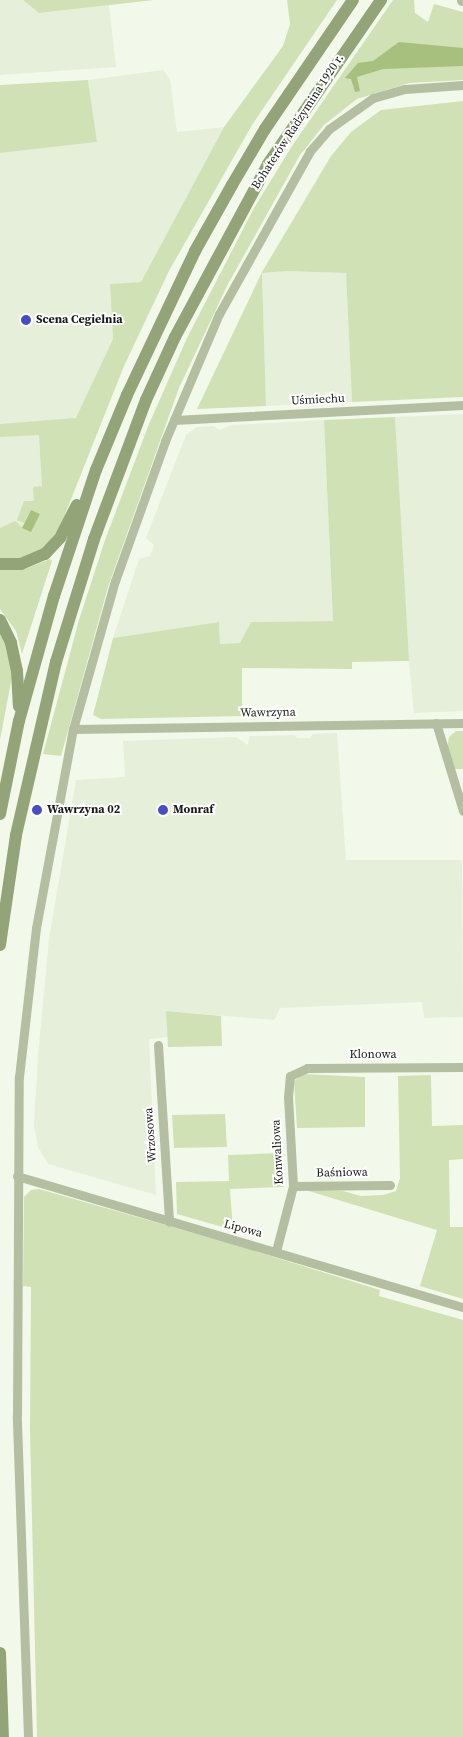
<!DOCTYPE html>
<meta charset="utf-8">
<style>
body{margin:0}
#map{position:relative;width:463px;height:1737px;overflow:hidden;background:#f3f9ea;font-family:"Source Serif 4",serif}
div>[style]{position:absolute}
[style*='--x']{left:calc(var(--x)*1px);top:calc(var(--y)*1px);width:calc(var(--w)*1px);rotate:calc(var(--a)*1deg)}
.built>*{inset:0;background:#e6efd9}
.green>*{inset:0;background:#d0e1b5}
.water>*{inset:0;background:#a8c07d}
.minor>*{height:9px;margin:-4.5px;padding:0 4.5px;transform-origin:4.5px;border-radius:4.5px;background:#b4bfa2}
.tertiary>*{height:11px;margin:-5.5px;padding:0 5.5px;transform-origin:5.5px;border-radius:5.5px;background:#b4bfa2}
.secondary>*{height:12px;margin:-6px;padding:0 6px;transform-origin:6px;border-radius:6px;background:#93a478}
.dots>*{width:14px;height:14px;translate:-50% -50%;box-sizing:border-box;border:2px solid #fff;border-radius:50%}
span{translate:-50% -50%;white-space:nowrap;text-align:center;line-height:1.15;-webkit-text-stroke:4px #fff;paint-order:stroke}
.street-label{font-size:12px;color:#181a15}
.poi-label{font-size:12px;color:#181a15;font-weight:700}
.left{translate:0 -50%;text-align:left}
</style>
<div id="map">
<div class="built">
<i style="clip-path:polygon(0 0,23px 0,40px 13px,109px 5px,116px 67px,0 75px)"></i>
<i style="clip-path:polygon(163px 70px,170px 79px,177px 132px,224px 127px,141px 282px,110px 284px,113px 339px,77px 418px,36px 531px,0 542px,0 153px,97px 142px,88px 80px)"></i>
<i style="clip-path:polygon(286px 271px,346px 273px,352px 402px,266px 406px,262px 272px)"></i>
<i style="clip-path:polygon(463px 414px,463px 711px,414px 713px,405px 623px,395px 417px)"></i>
<i style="clip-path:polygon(324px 420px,333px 621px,251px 622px,240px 643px,220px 644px,219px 622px,113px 638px,139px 559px,150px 556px,154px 545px,146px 538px,186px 435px,197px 427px,214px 426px,219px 430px,232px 425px)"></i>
<i style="clip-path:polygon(337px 733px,346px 860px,462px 860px,463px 1017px,424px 1018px,422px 1002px,280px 1008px,274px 1020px,166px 1011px,168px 1037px,149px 1039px,156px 1195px,48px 1164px,38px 1147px,34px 1126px,38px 1055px,49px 939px,76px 780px,125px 777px,123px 741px,236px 737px,248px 745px,249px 736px,295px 735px,297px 738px,310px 738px,313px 734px)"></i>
</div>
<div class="green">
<i style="clip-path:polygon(23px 0,154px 0,39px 13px)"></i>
<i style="clip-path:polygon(287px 0,337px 0,252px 125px,169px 271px,124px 366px,60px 527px,44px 548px,26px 558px,0 559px,0 528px,15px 521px,22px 527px,40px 514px,31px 510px,24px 523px,17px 520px,24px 501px,34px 501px,33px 487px,42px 486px,39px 435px,0 437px,0 424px,76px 418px,113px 339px,110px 284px,141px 282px,224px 127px,283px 46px,290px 24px)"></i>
<i style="clip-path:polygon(393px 0,414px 0,415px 13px,428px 22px,434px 4px,463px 12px,463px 80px,409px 83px,357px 99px,324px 125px,300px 155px,227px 286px,179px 388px,108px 587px,61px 756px,43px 754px,79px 620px,105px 540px,149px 424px,187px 338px,254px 208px,292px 146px)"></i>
<i style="clip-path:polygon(88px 80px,97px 142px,0 153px,0 85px)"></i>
<i style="clip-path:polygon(463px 101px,463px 397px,352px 402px,346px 273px,286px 271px,262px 273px,266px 406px,197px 409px,262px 272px,331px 156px,351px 132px,381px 110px)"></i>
<i style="clip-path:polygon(395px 417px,409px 661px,352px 662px,352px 669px,242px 668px,242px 716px,101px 719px,93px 715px,113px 638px,219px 622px,220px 644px,240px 643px,251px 622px,333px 621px,324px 420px)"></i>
<i style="clip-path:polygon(50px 559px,52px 561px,22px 654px,16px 631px,0 609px,0 570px,25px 569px)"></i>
<i style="clip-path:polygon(0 630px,8px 649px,12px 677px,0 740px)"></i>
<i style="clip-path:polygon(456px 731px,463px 731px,463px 769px,454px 769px,447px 749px,449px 737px)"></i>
<i style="clip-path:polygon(166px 1011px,221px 1016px,222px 1046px,168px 1047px)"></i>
<i style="clip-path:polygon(304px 1074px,365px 1077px,365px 1127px,297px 1128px,294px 1081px)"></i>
<i style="clip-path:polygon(431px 1075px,432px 1126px,463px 1125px,463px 1159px,449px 1160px,450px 1227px,463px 1227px,463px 1299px,420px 1286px,437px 1230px,302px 1189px,343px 1191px,361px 1196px,383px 1195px,396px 1191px,400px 1178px,398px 1076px)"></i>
<i style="clip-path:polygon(225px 1114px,227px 1147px,174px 1148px,172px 1115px)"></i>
<i style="clip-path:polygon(282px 1153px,284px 1187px,230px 1189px,233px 1230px,177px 1214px,176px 1182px,229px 1181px,228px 1155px)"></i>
<i style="clip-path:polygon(39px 1189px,239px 1246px,380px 1290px,379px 1296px,463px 1320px,463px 1737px,37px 1737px,30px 1430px,31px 1287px,23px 1286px,24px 1197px,31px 1190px)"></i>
</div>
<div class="water">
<i style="clip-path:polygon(399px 42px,463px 48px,463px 66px,383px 69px,357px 77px,360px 91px,355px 92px,351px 79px,345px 78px,358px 63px,373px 61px)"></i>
<i style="clip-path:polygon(31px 510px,40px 514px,31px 532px,22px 528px)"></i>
</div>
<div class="minor">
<i style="--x:174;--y:420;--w:289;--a:-3"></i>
<i style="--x:436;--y:723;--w:92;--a:72.9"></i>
<i style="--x:73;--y:729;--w:390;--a:-0.9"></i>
<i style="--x:158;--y:1045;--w:177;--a:86.4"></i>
<i style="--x:17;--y:1176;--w:465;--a:16.4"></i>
<i style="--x:293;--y:1186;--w:97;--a:-0.6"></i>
<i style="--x:276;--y:1251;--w:67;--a:-75.3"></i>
<i style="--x:293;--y:1186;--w:89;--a:-93.2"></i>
<i style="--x:288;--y:1097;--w:21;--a:-85"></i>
<i style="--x:290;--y:1076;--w:19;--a:-25"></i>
<i style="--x:307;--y:1068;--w:156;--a:-0.4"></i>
<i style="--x:28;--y:1737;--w:322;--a:-92"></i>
<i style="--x:17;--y:1415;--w:338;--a:-89.7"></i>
<i style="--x:19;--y:1077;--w:150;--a:-83.5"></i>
<i style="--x:36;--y:928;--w:202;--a:-79.5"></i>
<i style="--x:73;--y:729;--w:154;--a:-74.2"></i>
<i style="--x:115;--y:581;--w:149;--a:-70.3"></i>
<i style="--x:165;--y:441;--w:138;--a:-67"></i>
<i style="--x:219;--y:314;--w:187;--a:-60.8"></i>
<i style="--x:310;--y:151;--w:29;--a:-49"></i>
<i style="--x:329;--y:129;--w:54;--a:-35.2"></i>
<i style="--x:373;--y:98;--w:33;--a:-16"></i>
<i style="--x:405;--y:89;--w:58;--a:-3.9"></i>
</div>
<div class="tertiary">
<i style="--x:462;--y:0;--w:1;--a:0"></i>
</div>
<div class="secondary">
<i style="--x:0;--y:564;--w:21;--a:0"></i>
<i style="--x:21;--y:564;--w:26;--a:-23"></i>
<i style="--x:45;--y:554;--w:22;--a:-47"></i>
<i style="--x:60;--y:538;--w:37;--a:-63"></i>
<i style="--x:0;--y:620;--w:25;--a:64"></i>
<i style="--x:11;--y:643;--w:29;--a:78"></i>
<i style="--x:17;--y:671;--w:35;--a:87"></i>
<i style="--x:0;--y:814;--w:95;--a:-78.5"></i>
<i style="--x:19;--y:721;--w:130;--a:-74.4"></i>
<i style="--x:54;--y:596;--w:133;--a:-71.6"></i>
<i style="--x:96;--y:470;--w:81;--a:-67.5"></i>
<i style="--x:127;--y:395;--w:159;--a:-64.7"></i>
<i style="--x:195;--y:251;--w:76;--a:-60.7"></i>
<i style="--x:232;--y:185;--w:65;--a:-59.5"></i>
<i style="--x:265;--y:129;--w:156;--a:-55.7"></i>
<i style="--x:0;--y:945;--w:111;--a:-81.7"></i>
<i style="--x:16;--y:835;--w:178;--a:-77"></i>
<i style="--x:56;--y:662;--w:129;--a:-72.8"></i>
<i style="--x:94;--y:539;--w:148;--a:-69.5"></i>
<i style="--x:146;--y:400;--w:69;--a:-65.3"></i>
<i style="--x:175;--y:337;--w:196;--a:-61.7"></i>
<i style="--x:268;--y:164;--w:199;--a:-55.4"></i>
<i style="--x:0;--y:1653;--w:84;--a:88"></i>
</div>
<div class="dots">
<i style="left:26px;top:320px;background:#474ec3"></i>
<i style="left:37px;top:810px;background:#474ec3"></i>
<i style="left:163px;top:810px;background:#474ec3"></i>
</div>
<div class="street-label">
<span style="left:298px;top:122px;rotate:-57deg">Bohaterów Radzymina 1920 r.</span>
<span style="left:318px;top:400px;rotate:-3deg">Uśmiechu</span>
<span style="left:268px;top:713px;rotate:-1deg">Wawrzyna</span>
<span style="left:373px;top:1055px">Klonowa</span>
<span style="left:151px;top:1135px;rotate:-94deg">Wrzosowa</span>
<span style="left:278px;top:1152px;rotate:-93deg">Konwaliowa</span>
<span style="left:342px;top:1173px;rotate:-1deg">Baśniowa</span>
<span style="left:243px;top:1229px;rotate:15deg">Lipowa</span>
</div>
<div class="poi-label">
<span class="left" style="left:36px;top:320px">Scena Cegielnia</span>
<span class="left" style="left:47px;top:810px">Wawrzyna 02</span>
<span class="left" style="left:173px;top:810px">Monraf</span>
</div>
</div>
